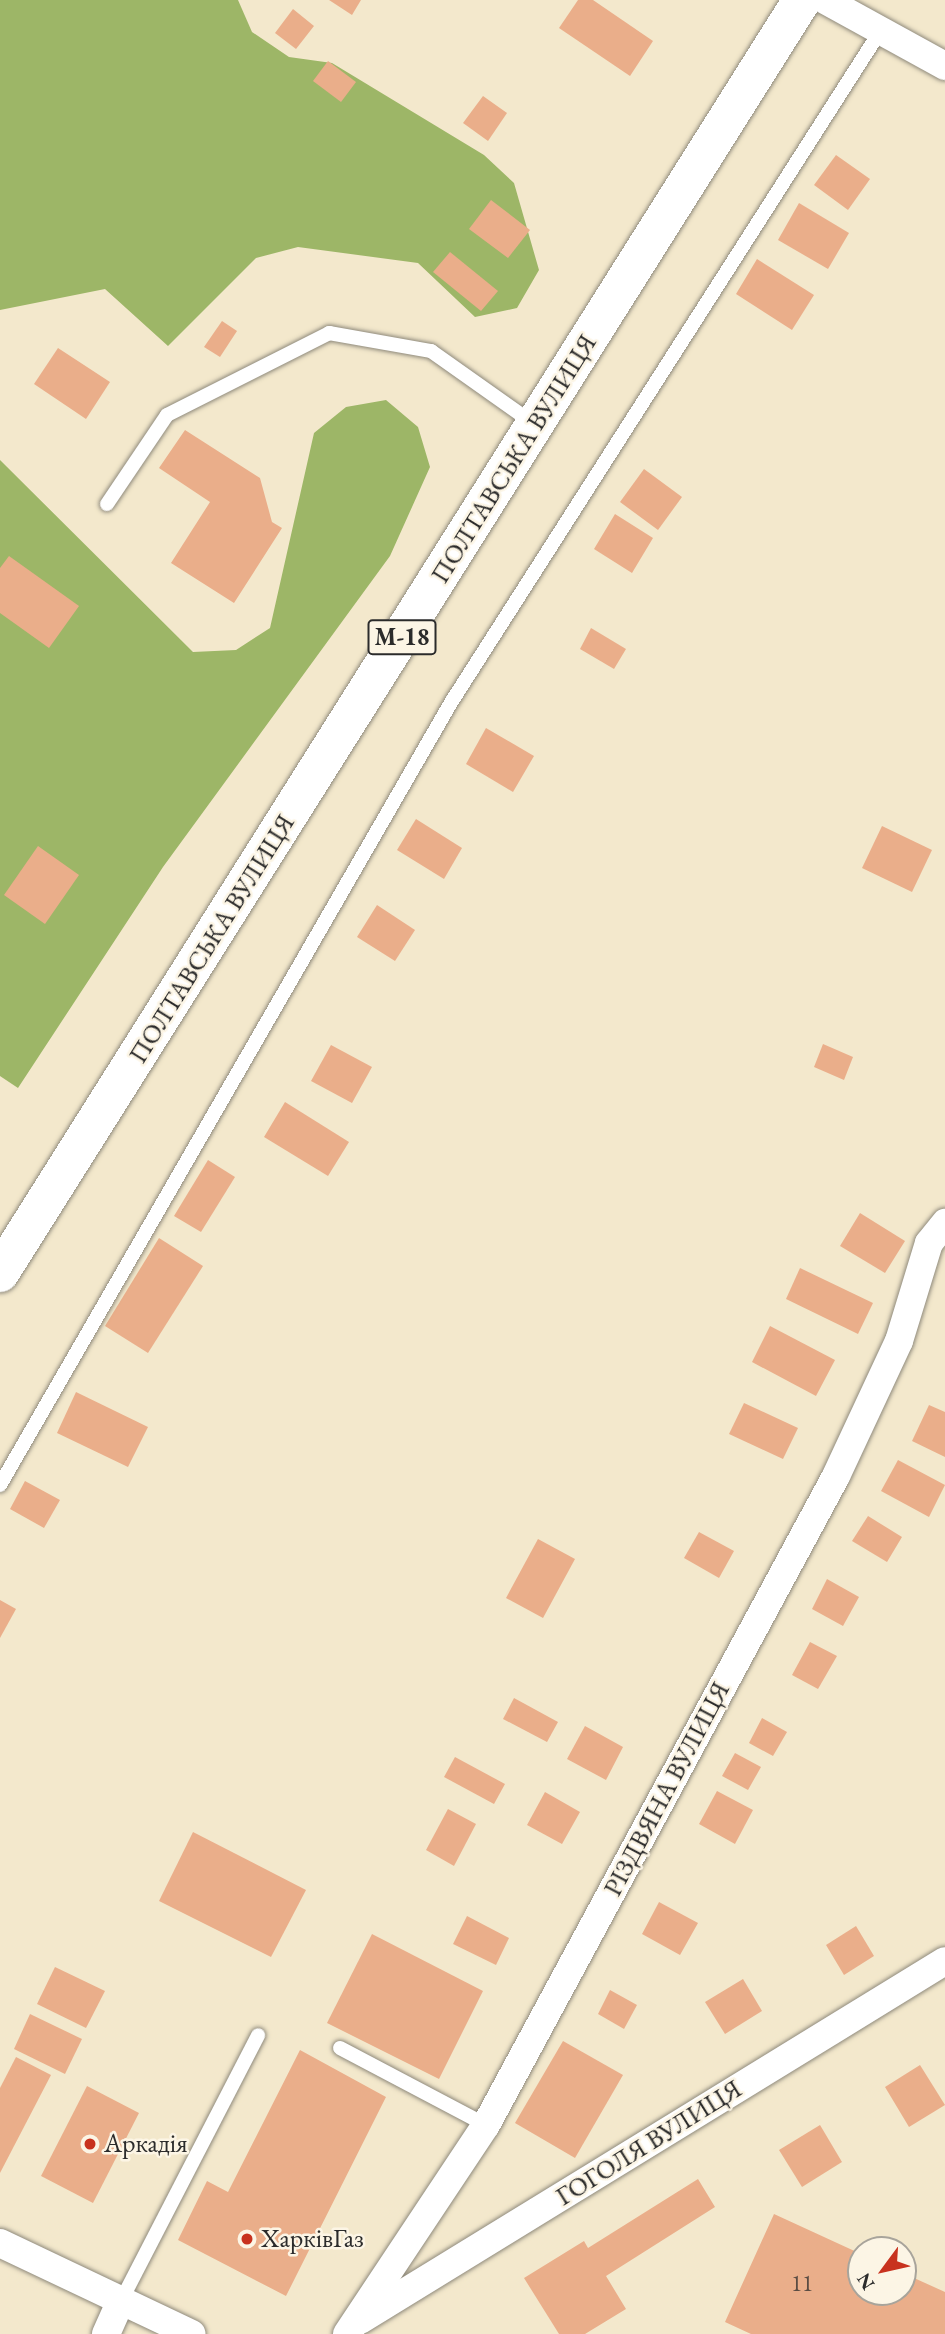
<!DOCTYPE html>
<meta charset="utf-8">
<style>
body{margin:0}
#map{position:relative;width:945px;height:2334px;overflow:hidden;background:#f3e8cc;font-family:"EB Garamond",serif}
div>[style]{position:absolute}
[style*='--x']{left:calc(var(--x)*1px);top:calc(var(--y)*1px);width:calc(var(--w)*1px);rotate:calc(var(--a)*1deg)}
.forest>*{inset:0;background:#9db667}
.building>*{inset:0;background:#eaae8a}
.roads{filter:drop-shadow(0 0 2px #8f8a7c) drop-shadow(0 0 2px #8f8a7c)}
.service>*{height:14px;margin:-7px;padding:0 7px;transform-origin:7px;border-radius:7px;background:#fff}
.minor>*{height:28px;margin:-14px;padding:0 14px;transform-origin:14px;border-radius:14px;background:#fff}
.trunk>*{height:38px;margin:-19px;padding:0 19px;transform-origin:19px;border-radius:19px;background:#fff}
.dots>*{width:19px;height:19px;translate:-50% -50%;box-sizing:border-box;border:4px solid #fcf5e5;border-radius:50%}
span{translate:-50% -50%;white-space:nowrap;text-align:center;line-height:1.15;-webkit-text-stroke:5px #fcf5e5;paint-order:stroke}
.number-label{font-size:23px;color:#5b4c43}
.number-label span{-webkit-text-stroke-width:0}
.shield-label span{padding:2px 5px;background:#fcf5e5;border:2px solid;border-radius:5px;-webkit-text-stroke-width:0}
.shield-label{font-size:24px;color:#2b2b2b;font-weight:700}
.street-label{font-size:26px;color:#2b2b2b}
.poi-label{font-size:26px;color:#2b2b2b}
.left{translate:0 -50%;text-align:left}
.north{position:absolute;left:847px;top:2236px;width:70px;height:70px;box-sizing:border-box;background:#fcf5e5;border:2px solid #a8a49b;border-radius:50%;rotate:237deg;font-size:19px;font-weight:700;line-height:28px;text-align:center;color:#2b2b2b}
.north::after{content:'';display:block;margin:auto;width:24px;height:32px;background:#c8321e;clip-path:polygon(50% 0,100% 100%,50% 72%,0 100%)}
</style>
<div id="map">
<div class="forest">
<i style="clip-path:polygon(0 0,238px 0,252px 32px,289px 57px,332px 63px,484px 155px,514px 183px,539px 270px,517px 308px,475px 317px,418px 263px,298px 247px,256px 258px,168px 346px,105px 289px,0 310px)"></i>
<i style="clip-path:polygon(386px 400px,418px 427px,430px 467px,390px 556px,163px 867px,18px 1088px,0 1076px,0 460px,193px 652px,236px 650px,270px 628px,314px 433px,346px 407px)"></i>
</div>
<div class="building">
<i style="clip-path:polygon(329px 0,361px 0,352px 15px)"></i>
<i style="clip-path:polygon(578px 0,593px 0,653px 41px,630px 76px,559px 28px)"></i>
<i style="clip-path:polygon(293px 9px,314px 26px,296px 49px,275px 33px)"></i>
<i style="clip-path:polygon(328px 61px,356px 82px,341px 102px,313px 81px)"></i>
<i style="clip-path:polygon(483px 96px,507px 113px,488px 141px,463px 123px)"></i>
<i style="clip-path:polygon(836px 155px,870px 179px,848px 210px,814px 185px)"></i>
<i style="clip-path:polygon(491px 200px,530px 230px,508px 258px,469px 229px)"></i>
<i style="clip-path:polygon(799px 203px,849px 233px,828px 269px,778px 240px)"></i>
<i style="clip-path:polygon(450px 252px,498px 291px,481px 311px,433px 272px)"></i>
<i style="clip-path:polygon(757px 259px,814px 295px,792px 330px,736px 294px)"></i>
<i style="clip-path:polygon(222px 321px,237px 331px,220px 357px,204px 347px)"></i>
<i style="clip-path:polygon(58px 348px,110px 382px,86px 419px,34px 384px)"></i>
<i style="clip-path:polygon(185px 430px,260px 478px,272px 522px,282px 528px,234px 603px,171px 563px,210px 502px,159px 468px)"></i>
<i style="clip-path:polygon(644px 469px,682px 497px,658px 530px,620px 502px)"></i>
<i style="clip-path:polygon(615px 514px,653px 538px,632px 573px,594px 549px)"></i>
<i style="clip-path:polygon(9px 556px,79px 606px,49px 648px,0 613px,0 568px)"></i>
<i style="clip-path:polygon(591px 628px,626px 649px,614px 669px,580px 649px)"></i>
<i style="clip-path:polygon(486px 728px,534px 756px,513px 792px,466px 764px)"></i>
<i style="clip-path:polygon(416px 819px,462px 848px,444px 879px,397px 850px)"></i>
<i style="clip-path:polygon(882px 826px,932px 850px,912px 892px,862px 868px)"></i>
<i style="clip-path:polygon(38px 846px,79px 875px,45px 924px,4px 895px)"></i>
<i style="clip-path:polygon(377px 905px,415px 930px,395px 961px,357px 937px)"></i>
<i style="clip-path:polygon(823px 1044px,853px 1057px,844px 1080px,814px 1067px)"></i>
<i style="clip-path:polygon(331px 1045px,372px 1067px,352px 1103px,311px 1081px)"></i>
<i style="clip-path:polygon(285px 1102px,349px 1142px,328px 1176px,264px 1137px)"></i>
<i style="clip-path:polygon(208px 1160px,235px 1177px,201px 1232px,174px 1216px)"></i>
<i style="clip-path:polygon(860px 1213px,905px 1241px,885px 1273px,840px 1246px)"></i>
<i style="clip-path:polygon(159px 1238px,203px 1266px,148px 1353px,105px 1326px)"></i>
<i style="clip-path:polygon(800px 1268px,873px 1303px,858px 1334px,786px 1299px)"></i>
<i style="clip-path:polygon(770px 1326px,835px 1360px,816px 1396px,752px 1362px)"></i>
<i style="clip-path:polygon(76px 1392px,148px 1427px,128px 1467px,57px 1433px)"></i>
<i style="clip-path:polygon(744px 1403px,798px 1428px,783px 1459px,729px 1434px)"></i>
<i style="clip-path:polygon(929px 1405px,945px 1412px,945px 1457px,912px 1441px)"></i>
<i style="clip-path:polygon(898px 1460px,945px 1485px,929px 1517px,881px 1491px)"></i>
<i style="clip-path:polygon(25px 1481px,60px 1500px,44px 1528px,10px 1509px)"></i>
<i style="clip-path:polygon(868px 1516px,902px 1537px,887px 1562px,852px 1541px)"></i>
<i style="clip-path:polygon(699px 1532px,734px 1551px,719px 1578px,684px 1558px)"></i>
<i style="clip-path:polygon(538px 1539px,575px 1559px,543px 1618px,506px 1598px)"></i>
<i style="clip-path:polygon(827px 1579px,859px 1597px,843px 1626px,812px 1609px)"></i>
<i style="clip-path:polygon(0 1600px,16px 1609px,0 1638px)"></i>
<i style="clip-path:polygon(810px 1642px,837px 1656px,818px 1689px,792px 1675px)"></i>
<i style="clip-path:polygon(514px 1698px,558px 1722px,547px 1742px,503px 1719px)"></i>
<i style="clip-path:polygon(762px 1718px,787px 1732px,773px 1756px,749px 1743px)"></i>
<i style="clip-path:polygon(585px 1726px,623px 1747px,606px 1780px,567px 1759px)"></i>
<i style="clip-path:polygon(735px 1753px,761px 1767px,748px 1790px,722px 1776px)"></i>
<i style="clip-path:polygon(455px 1757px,505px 1784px,494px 1804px,444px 1777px)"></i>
<i style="clip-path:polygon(717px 1791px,753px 1810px,735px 1844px,699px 1824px)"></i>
<i style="clip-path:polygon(545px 1792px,580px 1812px,562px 1844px,527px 1825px)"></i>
<i style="clip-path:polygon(448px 1809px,476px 1824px,454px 1866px,426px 1850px)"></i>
<i style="clip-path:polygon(193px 1832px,306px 1890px,271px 1957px,159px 1901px)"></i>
<i style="clip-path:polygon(659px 1902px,698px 1923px,680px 1955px,642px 1934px)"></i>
<i style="clip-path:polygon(467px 1916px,509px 1938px,496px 1965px,453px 1944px)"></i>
<i style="clip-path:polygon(856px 1926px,874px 1956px,844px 1975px,826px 1945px)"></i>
<i style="clip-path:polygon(372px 1934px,483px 1991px,439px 2079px,327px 2023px)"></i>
<i style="clip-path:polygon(55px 1967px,105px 1991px,86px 2028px,37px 2004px)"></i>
<i style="clip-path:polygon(743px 1979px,762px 2011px,725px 2034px,705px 2002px)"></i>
<i style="clip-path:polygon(610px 1990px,637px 2005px,624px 2029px,598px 2014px)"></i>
<i style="clip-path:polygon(30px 2014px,82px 2039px,65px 2074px,14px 2049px)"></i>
<i style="clip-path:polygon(563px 2041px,623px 2075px,575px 2158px,515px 2123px)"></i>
<i style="clip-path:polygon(300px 2050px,386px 2097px,286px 2296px,178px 2240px,207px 2181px,228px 2192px)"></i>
<i style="clip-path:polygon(16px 2057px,51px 2075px,0 2173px,0 2088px)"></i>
<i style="clip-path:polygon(920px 2065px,945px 2105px,909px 2127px,885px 2087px)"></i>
<i style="clip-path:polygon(87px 2086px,139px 2113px,93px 2203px,41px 2176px)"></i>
<i style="clip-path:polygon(820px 2125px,842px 2162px,802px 2187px,779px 2150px)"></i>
<i style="clip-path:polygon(698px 2179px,715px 2207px,606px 2276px,626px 2309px,585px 2334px,559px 2334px,524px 2278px,584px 2241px,588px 2248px)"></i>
<i style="clip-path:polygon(774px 2214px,861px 2254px,861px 2292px,903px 2292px,903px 2273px,945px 2292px,945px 2334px,751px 2334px,725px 2322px)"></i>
</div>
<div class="roads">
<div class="service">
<i style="--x:107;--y:504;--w:107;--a:-56"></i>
<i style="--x:167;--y:415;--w:182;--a:-26.8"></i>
<i style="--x:329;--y:333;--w:104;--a:10"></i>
<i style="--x:431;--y:351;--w:126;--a:35.3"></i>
<i style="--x:0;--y:1485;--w:905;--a:-60.04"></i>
<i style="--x:452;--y:701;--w:793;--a:-57.41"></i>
<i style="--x:340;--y:2048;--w:165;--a:27.8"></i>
<i style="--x:121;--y:2301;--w:299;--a:-62.7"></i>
</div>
<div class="minor">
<i style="--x:825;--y:0;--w:137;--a:28.8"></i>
<i style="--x:0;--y:2243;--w:212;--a:25.4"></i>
<i style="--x:360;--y:2320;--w:686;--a:-31.54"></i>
<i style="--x:106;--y:2334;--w:36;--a:-66"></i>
<i style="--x:347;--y:2334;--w:251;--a:-56.4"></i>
<i style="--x:486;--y:2125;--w:737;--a:-61.66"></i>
<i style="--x:836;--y:1476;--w:149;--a:-65"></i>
<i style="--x:899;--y:1341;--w:102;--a:-73"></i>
<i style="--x:929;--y:1243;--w:26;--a:-51"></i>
</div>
<div class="trunk">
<i style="--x:0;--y:1273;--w:1505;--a:-57.79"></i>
</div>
</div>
<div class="dots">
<i style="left:90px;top:2144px;background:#c8321e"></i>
<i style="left:247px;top:2239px;background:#c8321e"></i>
</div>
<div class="number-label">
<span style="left:802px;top:2283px">11</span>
</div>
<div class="shield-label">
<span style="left:402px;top:637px">М-18</span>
</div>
<div class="street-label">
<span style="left:514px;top:459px;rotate:-58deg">ПОЛТАВСЬКА ВУЛИЦЯ</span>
<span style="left:212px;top:939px;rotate:-58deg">ПОЛТАВСЬКА ВУЛИЦЯ</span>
<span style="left:667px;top:1789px;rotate:-62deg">РІЗДВЯНА ВУЛИЦЯ</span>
<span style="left:649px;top:2143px;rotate:-32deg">ГОГОЛЯ ВУЛИЦЯ</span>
</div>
<div class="poi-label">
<span class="left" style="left:104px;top:2144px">Аркадія</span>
<span class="left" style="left:261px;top:2239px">ХарківГаз</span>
</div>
<div class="north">N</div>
</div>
